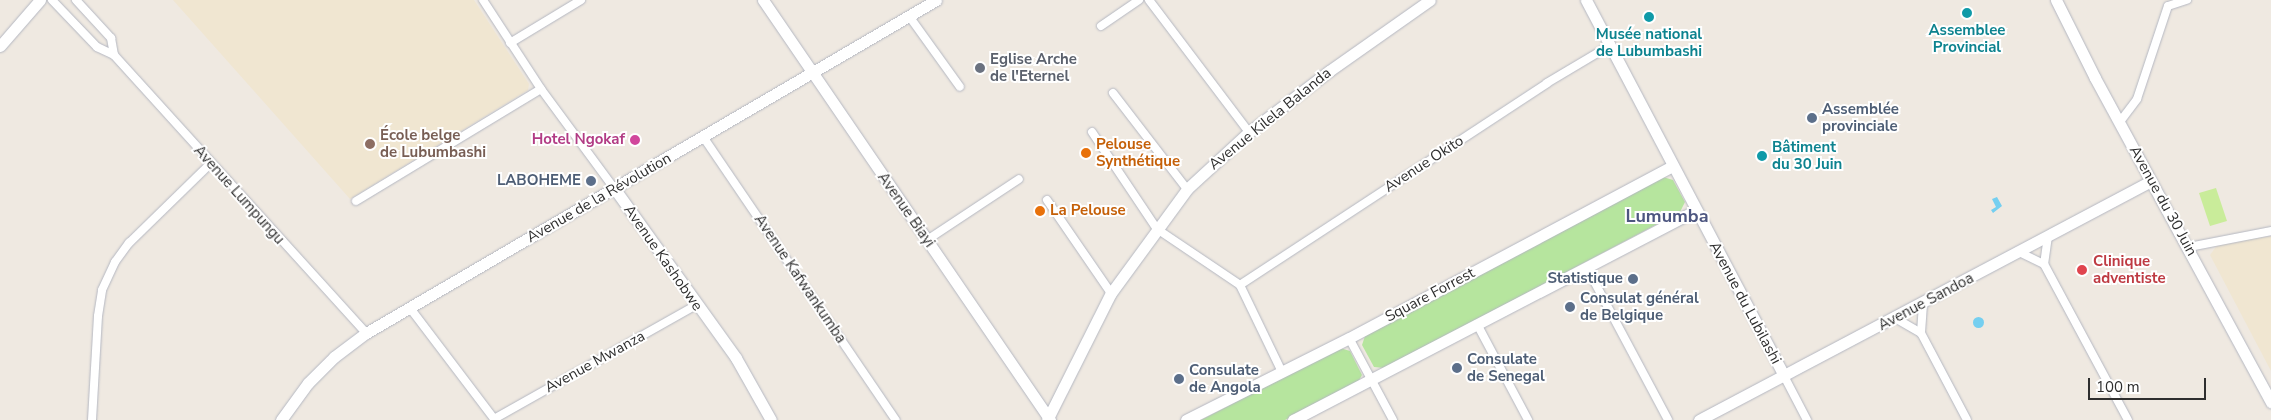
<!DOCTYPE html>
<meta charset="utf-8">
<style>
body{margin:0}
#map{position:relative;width:2271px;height:420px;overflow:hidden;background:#efe9e1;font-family:"Nunito Sans",sans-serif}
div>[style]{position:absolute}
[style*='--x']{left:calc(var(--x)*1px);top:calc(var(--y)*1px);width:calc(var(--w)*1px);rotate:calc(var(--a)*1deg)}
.education>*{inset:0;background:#f0e6d1}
.green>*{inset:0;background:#b6e59e}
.pitch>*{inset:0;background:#c9ec9a}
.water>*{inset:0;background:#75cff0}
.round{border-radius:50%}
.roads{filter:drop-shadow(0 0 1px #b4b7c1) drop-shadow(0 0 1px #b4b7c1)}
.street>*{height:8px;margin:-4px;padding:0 4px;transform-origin:4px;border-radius:4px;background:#fff}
.secondary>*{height:11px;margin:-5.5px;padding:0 5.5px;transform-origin:5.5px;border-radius:5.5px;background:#fff}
.dots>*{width:14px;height:14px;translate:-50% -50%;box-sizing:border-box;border:2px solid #fff;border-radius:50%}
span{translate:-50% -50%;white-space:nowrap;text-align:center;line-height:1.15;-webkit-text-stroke:4px #fff;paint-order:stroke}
.culture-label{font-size:15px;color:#0d838f;font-weight:700}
.left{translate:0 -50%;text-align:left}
.worship-label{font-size:15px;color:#5b616d;font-weight:700}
.service-label{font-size:15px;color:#4e5e75;font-weight:700}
.right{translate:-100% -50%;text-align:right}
.street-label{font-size:15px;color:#2e2e2e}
.education-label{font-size:15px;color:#785e54;font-weight:700}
.hotel-label{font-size:15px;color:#b23c85;font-weight:700}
.food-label{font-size:15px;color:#c56008;font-weight:700}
.health-label{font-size:15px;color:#be3a42;font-weight:700}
.quarter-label{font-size:18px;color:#4d5680;font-weight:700}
.scale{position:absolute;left:2088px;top:378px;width:118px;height:22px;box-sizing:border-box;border:2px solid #2e2e2e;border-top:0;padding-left:6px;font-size:15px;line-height:18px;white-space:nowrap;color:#2e2e2e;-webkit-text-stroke:4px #fff;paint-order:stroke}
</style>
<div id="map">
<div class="education">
<i style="clip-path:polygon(173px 0,474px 0,529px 84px,528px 90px,350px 199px)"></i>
<i style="clip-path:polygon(2271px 236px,2271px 371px,2210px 255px,2218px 244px)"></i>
</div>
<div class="green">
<i style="clip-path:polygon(1663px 177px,1673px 180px,1685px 202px,1680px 212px,1385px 368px,1374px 367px,1362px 345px,1365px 336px)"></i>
<i style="clip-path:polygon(1340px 348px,1350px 351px,1362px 375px,1358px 382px,1285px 420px,1201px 420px)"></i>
</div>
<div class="pitch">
<i style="clip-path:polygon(2216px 188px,2227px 221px,2210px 226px,2199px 193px)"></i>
</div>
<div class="water">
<i style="clip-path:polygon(1997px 197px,2002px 206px,1993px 213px,1991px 210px,1996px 207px,1992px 199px)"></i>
<i class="round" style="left:1972.5px;top:316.5px;width:11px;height:11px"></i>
</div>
<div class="roads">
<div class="street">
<i style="--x:52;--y:0;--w:65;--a:46.2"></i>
<i style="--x:97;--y:47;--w:19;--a:25"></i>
<i style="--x:114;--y:55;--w:375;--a:47.8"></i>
<i style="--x:76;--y:0;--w:52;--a:47.4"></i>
<i style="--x:111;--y:38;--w:17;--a:80"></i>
<i style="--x:483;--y:0;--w:106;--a:56.9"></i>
<i style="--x:541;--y:89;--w:123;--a:53.6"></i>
<i style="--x:1149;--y:0;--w:166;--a:52.9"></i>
<i style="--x:909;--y:16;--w:87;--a:54.3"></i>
<i style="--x:1101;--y:26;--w:46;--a:-34.4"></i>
<i style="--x:510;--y:43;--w:83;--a:-31.2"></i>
<i style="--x:1113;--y:93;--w:121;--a:52.4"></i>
<i style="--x:2119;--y:123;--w:30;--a:-53"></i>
<i style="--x:2137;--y:99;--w:98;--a:-71.6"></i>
<i style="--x:2168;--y:6;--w:20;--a:-18"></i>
<i style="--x:1092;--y:132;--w:117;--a:56.2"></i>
<i style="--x:1157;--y:229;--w:100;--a:34"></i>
<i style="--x:1240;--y:285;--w:97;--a:64.2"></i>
<i style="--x:704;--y:138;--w:341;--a:55.8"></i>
<i style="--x:1047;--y:200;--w:113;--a:55.5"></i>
<i style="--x:356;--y:201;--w:216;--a:-31.2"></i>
<i style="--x:2048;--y:236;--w:28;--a:98"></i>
<i style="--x:2044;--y:264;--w:177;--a:61.7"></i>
<i style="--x:927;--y:240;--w:110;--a:-33.5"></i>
<i style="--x:2189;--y:247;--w:84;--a:-11"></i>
<i style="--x:2019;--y:252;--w:28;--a:26"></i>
<i style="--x:1587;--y:268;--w:172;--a:61.9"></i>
<i style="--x:1240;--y:285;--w:367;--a:-33.3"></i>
<i style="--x:1547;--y:83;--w:72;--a:-30.8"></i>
<i style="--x:1923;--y:304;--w:29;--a:94"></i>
<i style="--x:1921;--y:333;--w:98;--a:62.1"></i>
<i style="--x:410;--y:308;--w:141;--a:52.8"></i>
<i style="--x:1895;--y:318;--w:30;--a:30"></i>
<i style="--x:1477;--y:324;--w:109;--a:62"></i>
<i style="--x:1349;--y:338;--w:93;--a:61.8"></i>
<i style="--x:1784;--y:376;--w:50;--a:62.4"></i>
<i style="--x:494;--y:419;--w:232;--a:-29.4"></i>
<i style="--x:92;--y:420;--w:104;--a:-86.7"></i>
<i style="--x:98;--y:316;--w:26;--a:-81"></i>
<i style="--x:102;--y:290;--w:31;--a:-65"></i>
<i style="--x:115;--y:262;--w:24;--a:-54"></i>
<i style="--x:129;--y:243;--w:113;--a:-44.3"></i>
</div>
<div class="secondary">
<i style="--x:763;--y:0;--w:509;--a:55.65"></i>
<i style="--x:1586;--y:0;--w:425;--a:62.2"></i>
<i style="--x:2056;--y:0;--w:87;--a:63.4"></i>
<i style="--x:2095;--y:78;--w:369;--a:61.5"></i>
<i style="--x:0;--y:46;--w:61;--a:-49"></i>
<i style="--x:614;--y:188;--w:209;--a:54.3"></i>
<i style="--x:736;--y:358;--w:71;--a:60.6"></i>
<i style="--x:281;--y:420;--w:46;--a:-53.9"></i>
<i style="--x:308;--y:383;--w:37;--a:-45"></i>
<i style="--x:334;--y:357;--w:40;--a:-37"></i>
<i style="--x:366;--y:333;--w:660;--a:-30.29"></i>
<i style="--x:1047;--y:420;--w:142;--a:-63.3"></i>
<i style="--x:1111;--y:293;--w:129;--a:-53.8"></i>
<i style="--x:1187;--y:189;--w:84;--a:-42.6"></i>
<i style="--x:1249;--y:132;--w:101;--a:-37.3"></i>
<i style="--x:1329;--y:71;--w:123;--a:-35.1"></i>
<i style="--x:1186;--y:420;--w:182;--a:-26.7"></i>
<i style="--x:1349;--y:338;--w:366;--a:-28"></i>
<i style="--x:1293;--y:420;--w:454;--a:-27.5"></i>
<i style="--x:1699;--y:420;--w:511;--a:-27.87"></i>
</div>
</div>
<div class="dots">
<i style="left:1967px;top:13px;background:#0f9aa8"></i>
<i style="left:1649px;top:17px;background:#0f9aa8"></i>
<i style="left:980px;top:68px;background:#6b7280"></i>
<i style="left:1812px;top:118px;background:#5c6f8a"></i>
<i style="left:635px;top:140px;background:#d1479c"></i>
<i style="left:370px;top:144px;background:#8d6e63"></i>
<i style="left:1086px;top:153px;background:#e8710a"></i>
<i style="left:1762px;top:156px;background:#0f9aa8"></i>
<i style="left:591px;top:181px;background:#5c6f8a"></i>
<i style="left:1040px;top:211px;background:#e8710a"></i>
<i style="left:2082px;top:270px;background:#e0444e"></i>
<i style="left:1633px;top:279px;background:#5c6f8a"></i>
<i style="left:1570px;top:307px;background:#5c6f8a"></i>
<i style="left:1457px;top:368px;background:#5c6f8a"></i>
<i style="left:1179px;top:379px;background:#5c6f8a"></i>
</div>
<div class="culture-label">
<span style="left:1967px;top:39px">Assemblee<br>Provincial</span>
<span style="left:1649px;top:43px">Musée national<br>de Lubumbashi</span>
<span class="left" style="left:1772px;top:156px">Bâtiment<br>du 30 Juin</span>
</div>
<div class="worship-label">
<span class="left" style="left:990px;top:68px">Eglise Arche<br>de l'Eternel</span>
</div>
<div class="service-label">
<span class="left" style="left:1822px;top:118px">Assemblée<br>provinciale</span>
<span class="right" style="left:581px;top:181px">LABOHEME</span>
<span class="right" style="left:1623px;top:279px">Statistique</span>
<span class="left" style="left:1580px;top:307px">Consulat général<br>de Belgique</span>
<span class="left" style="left:1467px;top:368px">Consulate<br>de Senegal</span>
<span class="left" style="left:1189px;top:379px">Consulate<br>de Angola</span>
</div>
<div class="street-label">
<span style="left:1270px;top:119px;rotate:-39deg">Avenue Kilela Balanda</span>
<span style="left:1424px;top:164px;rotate:-33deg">Avenue Okito</span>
<span style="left:239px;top:195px;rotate:48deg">Avenue Lumpungu</span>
<span style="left:599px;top:198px;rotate:-30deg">Avenue de la Révolution</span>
<span style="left:2163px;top:201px;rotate:61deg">Avenue du 30 Juin</span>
<span style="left:906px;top:210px;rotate:55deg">Avenue Biayi</span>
<span style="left:663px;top:258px;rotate:55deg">Avenue Kashobwe</span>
<span style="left:800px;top:279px;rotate:56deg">Avenue Kafwankumba</span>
<span style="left:1430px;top:295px;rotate:-28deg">Square Forrest</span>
<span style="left:1926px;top:302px;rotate:-28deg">Avenue Sandoa</span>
<span style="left:1745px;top:303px;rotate:62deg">Avenue du Lubilashi</span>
<span style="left:595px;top:362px;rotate:-29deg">Avenue Mwanza</span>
</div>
<div class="education-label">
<span class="left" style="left:380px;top:144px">École belge<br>de Lubumbashi</span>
</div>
<div class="hotel-label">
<span class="right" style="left:625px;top:140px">Hotel Ngokaf</span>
</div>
<div class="food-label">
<span class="left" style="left:1096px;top:153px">Pelouse<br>Synthétique</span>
<span class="left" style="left:1050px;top:211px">La Pelouse</span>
</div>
<div class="health-label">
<span class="left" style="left:2093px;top:270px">Clinique<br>adventiste</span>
</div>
<div class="quarter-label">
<span style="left:1667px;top:216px">Lumumba</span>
</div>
<div class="scale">100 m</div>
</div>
